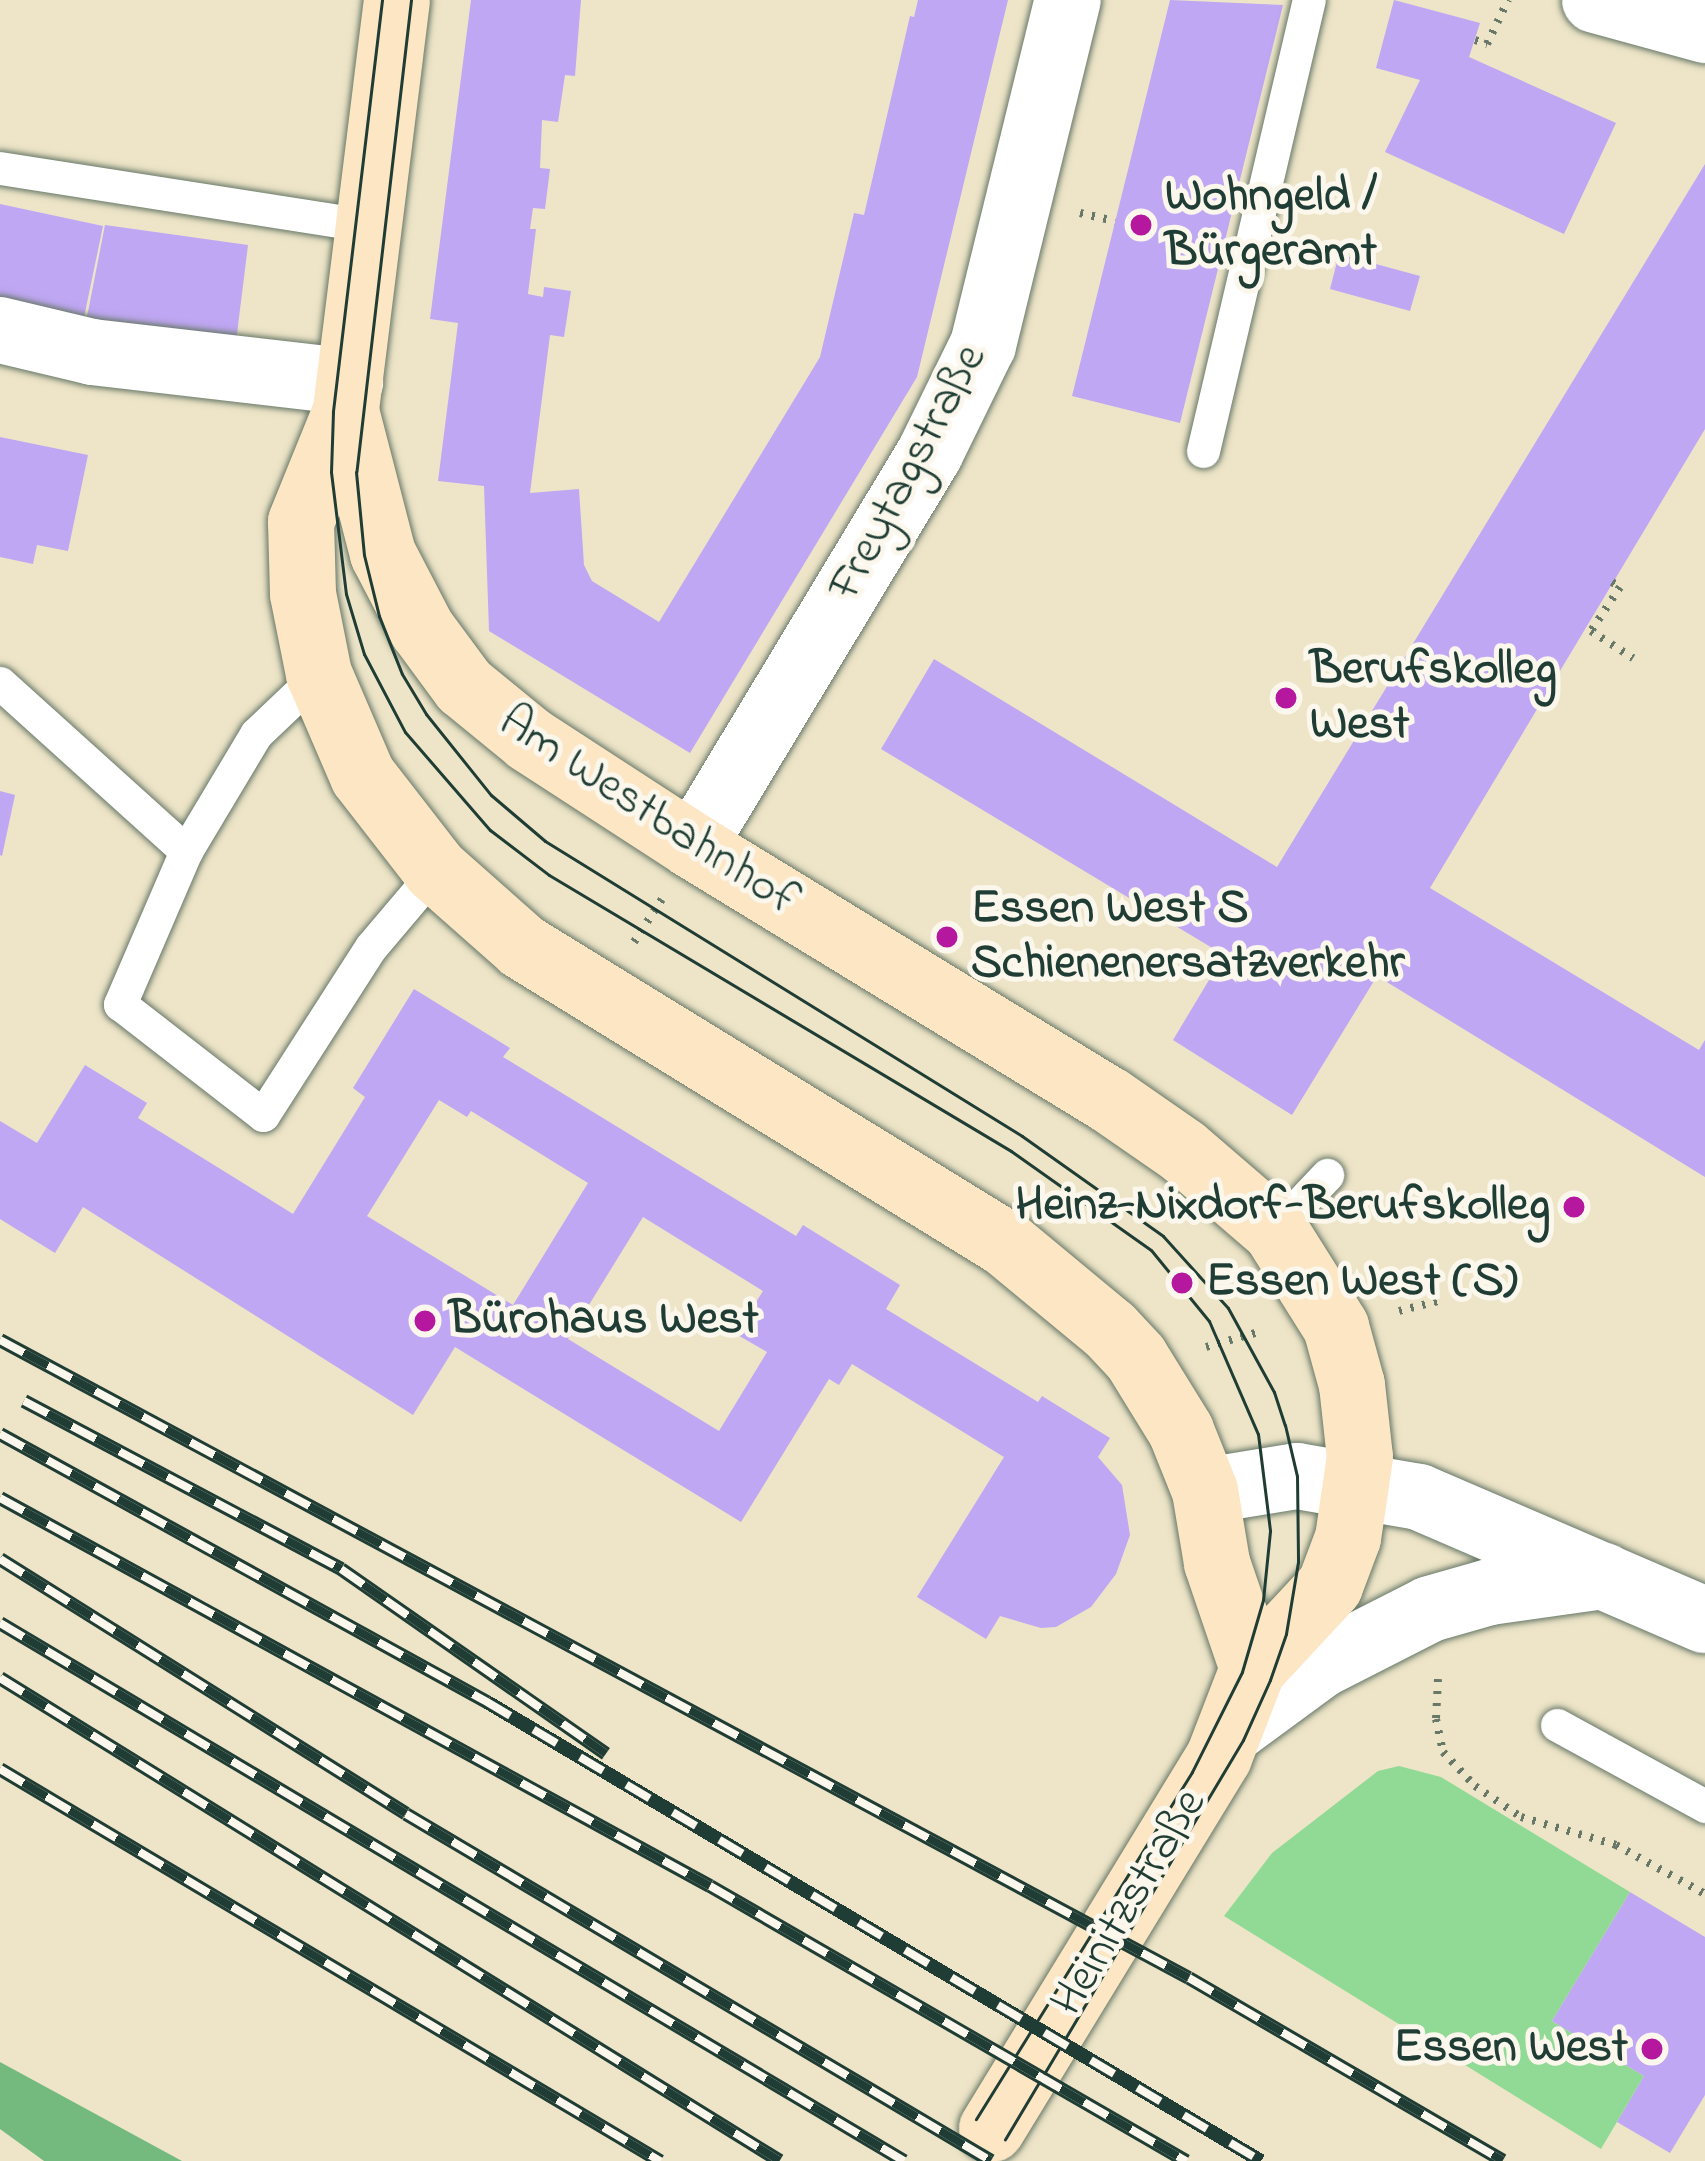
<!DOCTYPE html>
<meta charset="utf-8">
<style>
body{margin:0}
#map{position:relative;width:1705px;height:2161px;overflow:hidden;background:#eee5c8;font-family:"Indie Flower",sans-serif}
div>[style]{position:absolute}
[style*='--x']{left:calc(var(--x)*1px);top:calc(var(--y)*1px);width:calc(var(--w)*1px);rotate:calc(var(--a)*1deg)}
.green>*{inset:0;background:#91da95}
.forest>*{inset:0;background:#74ba7e}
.building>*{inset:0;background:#bfa7f3}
.path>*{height:8px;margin-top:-4px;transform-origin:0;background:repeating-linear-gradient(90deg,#677868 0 3px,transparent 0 12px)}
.roads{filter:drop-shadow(0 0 3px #677868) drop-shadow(0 0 3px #677868)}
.service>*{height:33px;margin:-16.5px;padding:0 16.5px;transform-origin:16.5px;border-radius:16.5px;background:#fff}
.minor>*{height:66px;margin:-33px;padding:0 33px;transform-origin:33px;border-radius:33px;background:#fff}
.tertiary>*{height:66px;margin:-33px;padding:0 33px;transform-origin:33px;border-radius:33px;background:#fff}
.secondary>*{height:66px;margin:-33px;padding:0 33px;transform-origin:33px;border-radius:33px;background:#fce6c4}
.tram>*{height:3px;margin:-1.5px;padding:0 1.5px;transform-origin:1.5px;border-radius:1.5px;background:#1f3d34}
.rail>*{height:14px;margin-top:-7px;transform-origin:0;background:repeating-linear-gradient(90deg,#fbf7ec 0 27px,#1f3d34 0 54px);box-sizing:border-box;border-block:3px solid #1f3d34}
.dots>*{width:33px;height:33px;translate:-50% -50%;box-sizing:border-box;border:6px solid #fbf7ec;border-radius:50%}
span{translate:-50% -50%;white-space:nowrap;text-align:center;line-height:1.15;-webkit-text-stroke:10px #fbf7ec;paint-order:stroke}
.poi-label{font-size:48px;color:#1f3d34;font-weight:700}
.left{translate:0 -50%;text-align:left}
.right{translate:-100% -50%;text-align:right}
.street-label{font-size:48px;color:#1f3d34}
</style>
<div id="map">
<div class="green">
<i style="clip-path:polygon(1399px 1766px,1441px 1777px,1630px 1892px,1552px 2021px,1644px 2076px,1601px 2149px,1224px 1916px,1272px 1853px,1378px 1771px)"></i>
</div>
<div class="forest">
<i style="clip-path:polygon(0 2062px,182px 2161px,44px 2161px,0 2129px)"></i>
</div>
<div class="building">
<i style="clip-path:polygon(471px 0,581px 0,575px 76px,565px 75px,558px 122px,542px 120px,540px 168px,550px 169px,545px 209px,533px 208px,530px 229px,536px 229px,528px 294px,543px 297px,544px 287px,571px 291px,564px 337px,550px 335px,530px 493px,579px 489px,584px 565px,592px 581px,659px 622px,820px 357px,854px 213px,864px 215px,910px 16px,914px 17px,918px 0,1008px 0,917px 377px,690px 753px,489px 631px,484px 486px,438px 481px,458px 323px,430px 319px)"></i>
<i style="clip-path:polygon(1170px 0,1283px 5px,1180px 423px,1072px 396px)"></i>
<i style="clip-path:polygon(1394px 0,1480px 23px,1469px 57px,1616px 123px,1564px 234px,1385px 152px,1420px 80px,1376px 68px)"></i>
<i style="clip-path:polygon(1705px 164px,1705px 429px,1430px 888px,1699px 1050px,1705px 1040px,1705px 1177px,1377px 976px,1292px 1115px,1173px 1040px,1224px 955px,881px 749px,934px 659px,1277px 867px)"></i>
<i style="clip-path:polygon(0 204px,103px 226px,83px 322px,0 304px)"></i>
<i style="clip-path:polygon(105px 225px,248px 245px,236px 342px,86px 322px)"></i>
<i style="clip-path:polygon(1339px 254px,1420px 276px,1410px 311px,1330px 289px)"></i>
<i style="clip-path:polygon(0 437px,88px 455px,68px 551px,37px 545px,33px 564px,0 557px)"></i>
<i style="clip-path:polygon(0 791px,15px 795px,2px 856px,0 855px)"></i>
<i style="clip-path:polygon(evenodd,414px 989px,510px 1048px,503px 1057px,796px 1236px,803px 1225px,900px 1285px,886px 1309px,1038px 1402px,1042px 1396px,1110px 1438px,1098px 1457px,1122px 1485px,1130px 1535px,1116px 1574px,1091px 1607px,1056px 1627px,1041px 1628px,1000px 1616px,986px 1639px,917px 1597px,1004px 1457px,852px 1364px,839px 1385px,829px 1379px,741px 1522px,455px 1347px,413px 1415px,83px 1207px,55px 1253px,0 1219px,0 1121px,37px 1143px,85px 1065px,147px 1103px,138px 1118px,293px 1214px,365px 1097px,353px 1088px,414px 989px,439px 1100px,467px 1117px,471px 1111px,588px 1183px,513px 1305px,367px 1216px,439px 1100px,414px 989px,643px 1217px,763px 1291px,736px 1334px,767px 1352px,719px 1431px,568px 1339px,643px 1217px)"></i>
<i style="clip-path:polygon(1630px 1892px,1705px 1937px,1705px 2095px,1670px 2153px,1617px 2122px,1644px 2076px,1552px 2021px)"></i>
</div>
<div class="path">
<i style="--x:1475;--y:40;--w:13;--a:18"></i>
<i style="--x:1487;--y:44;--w:49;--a:-64.5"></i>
<i style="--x:1080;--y:213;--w:36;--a:13"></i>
<i style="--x:1612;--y:582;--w:9;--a:32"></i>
<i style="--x:1620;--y:587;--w:53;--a:123.4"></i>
<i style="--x:1591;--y:631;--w:50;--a:32.7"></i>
<i style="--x:634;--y:942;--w:51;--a:-56.9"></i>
<i style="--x:1399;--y:1311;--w:40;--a:-14.4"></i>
<i style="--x:1206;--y:1347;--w:58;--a:-15.9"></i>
<i style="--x:1438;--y:1679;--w:40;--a:92.9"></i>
<i style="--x:1436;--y:1719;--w:34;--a:78"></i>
<i style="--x:1443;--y:1752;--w:47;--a:46.7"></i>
<i style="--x:1475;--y:1786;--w:55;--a:34"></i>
<i style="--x:1521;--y:1817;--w:99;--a:16.4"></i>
<i style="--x:1616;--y:1845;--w:102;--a:28.8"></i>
</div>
<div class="roads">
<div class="service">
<i style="--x:0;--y:168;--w:374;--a:8.9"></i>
<i style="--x:1203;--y:451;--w:463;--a:-76.8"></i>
<i style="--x:319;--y:674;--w:87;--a:136.4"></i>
<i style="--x:256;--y:734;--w:136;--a:120.9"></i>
<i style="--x:186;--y:851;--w:167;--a:113.3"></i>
<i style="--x:120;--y:1004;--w:181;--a:37.8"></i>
<i style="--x:263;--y:1115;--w:200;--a:-57.3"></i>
<i style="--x:371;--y:947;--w:101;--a:-49.8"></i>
<i style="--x:0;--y:683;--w:251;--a:42.1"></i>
<i style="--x:1275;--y:1230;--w:76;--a:-46.6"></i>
<i style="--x:1557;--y:1725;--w:169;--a:28.7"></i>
</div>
<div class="minor">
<i style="--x:0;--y:330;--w:95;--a:13.4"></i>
<i style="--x:92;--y:352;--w:260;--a:6.6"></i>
<i style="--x:693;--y:846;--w:459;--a:-58.9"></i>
<i style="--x:930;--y:453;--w:120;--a:-63.9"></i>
<i style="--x:983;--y:345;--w:355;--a:-76.2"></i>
<i style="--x:1205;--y:1491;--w:93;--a:-9.3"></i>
<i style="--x:1297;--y:1476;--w:124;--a:9.8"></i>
<i style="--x:1419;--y:1497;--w:311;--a:23.3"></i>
<i style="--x:1232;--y:1730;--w:112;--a:-36.3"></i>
<i style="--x:1322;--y:1664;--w:121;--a:-27"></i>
<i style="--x:1430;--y:1609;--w:62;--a:-15.8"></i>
<i style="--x:1490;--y:1592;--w:115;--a:-8"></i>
</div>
<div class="tertiary">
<i style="--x:1595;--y:0;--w:114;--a:15.3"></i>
</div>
<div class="secondary">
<i style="--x:397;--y:0;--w:414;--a:97.1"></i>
<i style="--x:346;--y:411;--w:120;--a:112.1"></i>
<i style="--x:301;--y:522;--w:72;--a:88.4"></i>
<i style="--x:303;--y:594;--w:82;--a:78.7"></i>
<i style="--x:319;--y:674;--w:111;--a:66.7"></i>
<i style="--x:363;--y:776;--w:119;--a:52.2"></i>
<i style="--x:436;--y:870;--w:116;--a:41.5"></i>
<i style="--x:523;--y:947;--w:567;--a:31.59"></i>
<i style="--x:1006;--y:1244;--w:135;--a:39.6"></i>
<i style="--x:1110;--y:1330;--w:38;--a:47"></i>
<i style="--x:1136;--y:1358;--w:86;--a:58.3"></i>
<i style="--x:1181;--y:1431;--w:65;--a:68.2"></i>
<i style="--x:1205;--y:1491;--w:73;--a:80.5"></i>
<i style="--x:1217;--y:1563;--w:112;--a:71.2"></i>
<i style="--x:346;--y:411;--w:148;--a:75.5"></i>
<i style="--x:383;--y:554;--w:85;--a:62.5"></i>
<i style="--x:422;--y:629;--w:71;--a:53.6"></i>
<i style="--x:464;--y:686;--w:85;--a:39.3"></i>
<i style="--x:530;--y:740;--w:194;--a:33"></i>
<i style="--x:693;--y:846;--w:486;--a:31.4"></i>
<i style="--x:1108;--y:1099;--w:91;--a:34.7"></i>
<i style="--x:1183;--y:1151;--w:121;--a:40.7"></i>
<i style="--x:1275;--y:1230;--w:115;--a:57.8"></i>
<i style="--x:1336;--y:1327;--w:60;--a:74.6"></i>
<i style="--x:1352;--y:1385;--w:72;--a:83.7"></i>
<i style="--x:1360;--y:1457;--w:82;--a:98.4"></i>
<i style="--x:1348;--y:1538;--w:51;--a:110.6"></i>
<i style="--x:1330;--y:1586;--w:113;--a:132.9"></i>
<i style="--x:1253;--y:1669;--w:94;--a:111.1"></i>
<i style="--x:1219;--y:1757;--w:436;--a:121.4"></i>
</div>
</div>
<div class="tram">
<i style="--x:382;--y:0;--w:415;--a:96.8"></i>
<i style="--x:333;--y:412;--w:60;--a:91.9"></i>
<i style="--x:331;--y:472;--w:123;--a:83"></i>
<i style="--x:346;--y:594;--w:63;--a:73.3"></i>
<i style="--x:364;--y:654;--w:88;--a:62.3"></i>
<i style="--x:405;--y:732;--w:130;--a:49.1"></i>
<i style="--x:490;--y:830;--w:74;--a:37.3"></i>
<i style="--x:549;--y:875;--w:538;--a:30.85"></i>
<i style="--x:1011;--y:1151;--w:171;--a:35.3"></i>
<i style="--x:1151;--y:1250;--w:92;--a:50.8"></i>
<i style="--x:1209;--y:1321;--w:123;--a:66.6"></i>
<i style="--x:1258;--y:1434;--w:98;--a:82.9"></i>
<i style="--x:1270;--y:1531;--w:69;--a:95.8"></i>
<i style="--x:1263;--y:1600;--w:75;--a:106.3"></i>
<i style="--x:1242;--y:1672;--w:112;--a:116.6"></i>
<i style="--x:1192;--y:1772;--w:409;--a:121.9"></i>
<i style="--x:411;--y:0;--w:475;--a:96.6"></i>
<i style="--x:356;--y:472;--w:83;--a:84.5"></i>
<i style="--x:364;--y:555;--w:63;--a:76.2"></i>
<i style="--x:379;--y:616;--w:62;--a:68.4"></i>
<i style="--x:402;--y:674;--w:47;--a:59"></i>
<i style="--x:426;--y:714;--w:104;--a:51.3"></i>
<i style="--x:491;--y:795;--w:71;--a:40.4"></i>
<i style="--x:545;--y:841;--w:561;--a:31.73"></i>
<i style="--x:1022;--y:1136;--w:173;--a:35.3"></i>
<i style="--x:1163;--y:1236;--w:97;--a:47.9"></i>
<i style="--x:1228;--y:1308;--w:96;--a:61.3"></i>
<i style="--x:1274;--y:1392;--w:35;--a:72"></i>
<i style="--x:1285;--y:1425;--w:52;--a:76.8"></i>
<i style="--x:1297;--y:1476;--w:86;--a:89.3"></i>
<i style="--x:1298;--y:1562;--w:73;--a:99.5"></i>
<i style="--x:1286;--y:1634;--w:49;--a:109.2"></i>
<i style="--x:1270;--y:1680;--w:66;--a:114.2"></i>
<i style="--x:1243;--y:1740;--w:465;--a:120.8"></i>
</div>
<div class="rail">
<i style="--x:0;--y:1340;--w:1349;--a:28.22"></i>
<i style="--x:1189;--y:1978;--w:363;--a:30.2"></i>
<i style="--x:24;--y:1401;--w:359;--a:27.9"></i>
<i style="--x:341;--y:1569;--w:323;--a:34.9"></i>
<i style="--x:0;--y:1434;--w:556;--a:28.82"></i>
<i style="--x:487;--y:1702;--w:900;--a:30.67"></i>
<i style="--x:0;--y:1498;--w:809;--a:28.66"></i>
<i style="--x:710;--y:1886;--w:550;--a:30.02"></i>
<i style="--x:0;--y:1559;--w:479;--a:32.1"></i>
<i style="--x:406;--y:1814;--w:680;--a:30.67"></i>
<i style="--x:0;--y:1623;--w:1052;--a:30.76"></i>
<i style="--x:0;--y:1678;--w:917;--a:31.77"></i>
<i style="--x:0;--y:1769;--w:768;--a:30.71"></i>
</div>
<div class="dots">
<i style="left:1141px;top:225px;background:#b5179e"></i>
<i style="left:1286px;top:698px;background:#b5179e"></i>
<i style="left:947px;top:937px;background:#b5179e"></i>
<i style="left:1574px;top:1207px;background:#b5179e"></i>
<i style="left:1182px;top:1283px;background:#b5179e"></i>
<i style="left:425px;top:1321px;background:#b5179e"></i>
<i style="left:1652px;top:2049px;background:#b5179e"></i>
</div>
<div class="poi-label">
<span class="left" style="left:1165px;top:225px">Wohngeld /<br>Bürgeramt</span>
<span class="left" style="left:1310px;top:698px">Berufskolleg<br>West</span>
<span class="left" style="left:971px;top:937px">Essen West S<br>Schienenersatzverkehr</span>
<span class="right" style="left:1550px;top:1207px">Heinz-Nixdorf-Berufskolleg</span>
<span class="left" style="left:1206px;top:1283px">Essen West (S)</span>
<span class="left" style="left:449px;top:1321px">Bürohaus West</span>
<span class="right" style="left:1628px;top:2049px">Essen West</span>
</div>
<div class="street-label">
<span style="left:909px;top:473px;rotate:-62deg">Freytagstraße</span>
<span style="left:648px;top:812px;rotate:33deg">Am Westbahnhof</span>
<span style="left:1130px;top:1903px;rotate:-59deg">Heinitzstraße</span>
</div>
</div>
